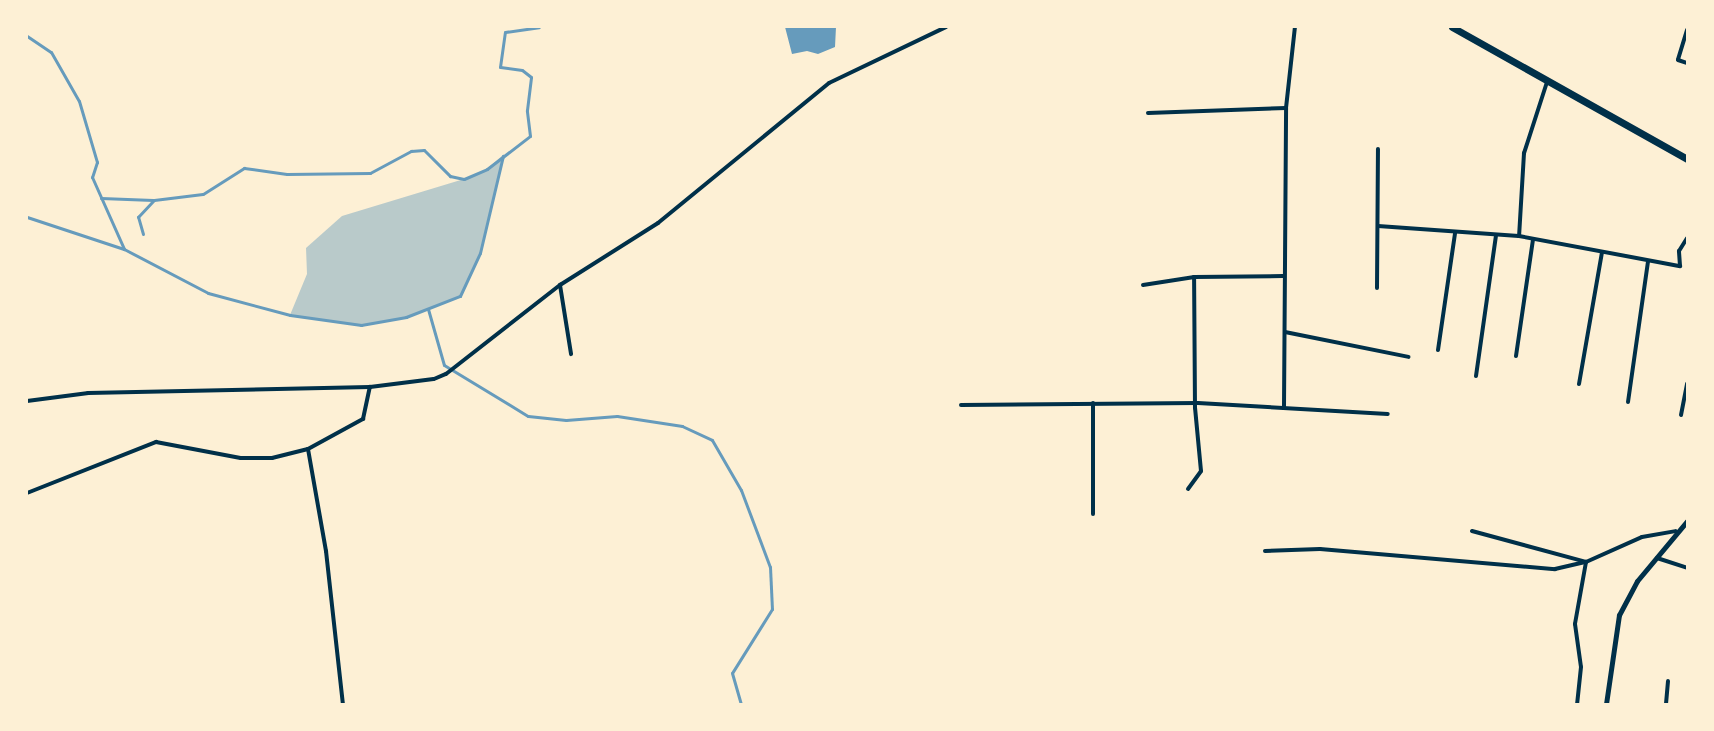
<!DOCTYPE html>
<style>
body{margin:0}
#map{position:relative;width:1714px;height:731px;overflow:hidden;background:#fdf0d5;font-family:"Noto Sans",sans-serif}
div>[style]{position:absolute}
[style*='--x']{left:calc(var(--x)*1px);top:calc(var(--y)*1px);width:calc(var(--w)*1px);rotate:calc(var(--a)*1deg)}
.green>*{inset:0;background:#b9caca}
.water>*{inset:0;background:#669bbc}
.stream>*{height:3px;margin:-1.5px;padding:0 1.5px;transform-origin:1.5px;border-radius:1.5px;background:#669bbc}
.minor>*{height:4px;margin:-2px;padding:0 2px;transform-origin:2px;border-radius:2px;background:#003049}
.tertiary>*{height:5px;margin:-2.5px;padding:0 2.5px;transform-origin:2.5px;border-radius:2.5px;background:#003049}
.trunk>*{height:7px;margin:-3.5px;padding:0 3.5px;transform-origin:3.5px;border-radius:3.5px;background:#003049}
span{translate:-50% -50%;white-space:nowrap;text-align:center;line-height:1.15;-webkit-text-stroke:5px #fdf0d5;paint-order:stroke}
.frame{position:absolute;inset:0;border:28px solid #fdf0d5;pointer-events:none}
</style>
<div id="map">
<div class="green">
<i style="clip-path:polygon(503px 155px,480px 253px,460px 296px,406px 317px,361px 325px,290px 315px,307px 274px,306px 248px,342px 216px,464px 179px,487px 169px)"></i>
</div>
<div class="water">
<i style="clip-path:polygon(785px 27px,836px 27px,835px 47px,818px 54px,807px 51px,792px 54px)"></i>
</div>
<div class="stream">
<i style="--x:27;--y:36;--w:29;--a:34"></i>
<i style="--x:51;--y:52;--w:56;--a:60.3"></i>
<i style="--x:79;--y:101;--w:64;--a:73.6"></i>
<i style="--x:97;--y:162;--w:16;--a:108"></i>
<i style="--x:92;--y:177;--w:79;--a:66"></i>
<i style="--x:101;--y:198;--w:52;--a:2.2"></i>
<i style="--x:27;--y:217;--w:102;--a:18.3"></i>
<i style="--x:124;--y:249;--w:95;--a:27.6"></i>
<i style="--x:208;--y:293;--w:85;--a:15"></i>
<i style="--x:290;--y:315;--w:72;--a:8"></i>
<i style="--x:361;--y:325;--w:46;--a:-10.1"></i>
<i style="--x:406;--y:317;--w:58;--a:-21.3"></i>
<i style="--x:460;--y:296;--w:47;--a:-65.1"></i>
<i style="--x:480;--y:253;--w:100;--a:-76.7"></i>
<i style="--x:143;--y:234;--w:18;--a:-106"></i>
<i style="--x:138;--y:217;--w:23;--a:-47"></i>
<i style="--x:154;--y:200;--w:49;--a:-7"></i>
<i style="--x:203;--y:194;--w:49;--a:-32.4"></i>
<i style="--x:244;--y:168;--w:43;--a:7.9"></i>
<i style="--x:287;--y:174;--w:83;--a:-0.7"></i>
<i style="--x:370;--y:173;--w:47;--a:-28.2"></i>
<i style="--x:411;--y:151;--w:13;--a:-4"></i>
<i style="--x:424;--y:150;--w:37;--a:45"></i>
<i style="--x:450;--y:176;--w:14;--a:12"></i>
<i style="--x:464;--y:179;--w:25;--a:-23"></i>
<i style="--x:487;--y:169;--w:54;--a:-37.5"></i>
<i style="--x:530;--y:136;--w:26;--a:-97"></i>
<i style="--x:527;--y:110;--w:33;--a:-83"></i>
<i style="--x:531;--y:77;--w:11;--a:-142"></i>
<i style="--x:522;--y:70;--w:22;--a:-172"></i>
<i style="--x:500;--y:67;--w:35;--a:-82"></i>
<i style="--x:505;--y:32;--w:34;--a:-8"></i>
<i style="--x:428;--y:309;--w:58;--a:74.1"></i>
<i style="--x:444;--y:365;--w:98;--a:31.3"></i>
<i style="--x:528;--y:416;--w:38;--a:6"></i>
<i style="--x:566;--y:420;--w:51;--a:-4.5"></i>
<i style="--x:617;--y:416;--w:66;--a:8.7"></i>
<i style="--x:682;--y:426;--w:33;--a:25"></i>
<i style="--x:712;--y:440;--w:58;--a:59.9"></i>
<i style="--x:741;--y:490;--w:82;--a:69.4"></i>
<i style="--x:770;--y:567;--w:42;--a:87.3"></i>
<i style="--x:772;--y:609;--w:75;--a:122"></i>
<i style="--x:732;--y:673;--w:32;--a:74"></i>
</div>
<div class="minor">
<i style="--x:1687;--y:30;--w:31;--a:107"></i>
<i style="--x:1678;--y:60;--w:9;--a:18"></i>
<i style="--x:1547;--y:82;--w:75;--a:107.9"></i>
<i style="--x:1524;--y:153;--w:83;--a:93.4"></i>
<i style="--x:1519;--y:236;--w:164;--a:10.6"></i>
<i style="--x:1680;--y:266;--w:15;--a:-94"></i>
<i style="--x:1679;--y:251;--w:15;--a:-58"></i>
<i style="--x:1148;--y:113;--w:138;--a:-2.1"></i>
<i style="--x:1378;--y:226;--w:141;--a:4.1"></i>
<i style="--x:560;--y:285;--w:70;--a:80.9"></i>
<i style="--x:1143;--y:285;--w:52;--a:-8.9"></i>
<i style="--x:1194;--y:277;--w:89;--a:-0.6"></i>
<i style="--x:1377;--y:288;--w:139;--a:-89.6"></i>
<i style="--x:1285;--y:332;--w:126;--a:11.4"></i>
<i style="--x:1438;--y:350;--w:118;--a:-81.7"></i>
<i style="--x:1516;--y:356;--w:117;--a:-81.7"></i>
<i style="--x:1476;--y:376;--w:141;--a:-81.9"></i>
<i style="--x:1579;--y:384;--w:134;--a:-80.1"></i>
<i style="--x:27;--y:401;--w:62;--a:-7.5"></i>
<i style="--x:88;--y:393;--w:282;--a:-1.2"></i>
<i style="--x:1628;--y:402;--w:142;--a:-81.9"></i>
<i style="--x:1093;--y:403;--w:111;--a:90"></i>
<i style="--x:961;--y:405;--w:237;--a:-0.5"></i>
<i style="--x:1198;--y:403;--w:190;--a:3.3"></i>
<i style="--x:1284;--y:407;--w:299;--a:-89.6"></i>
<i style="--x:1286;--y:108;--w:81;--a:-83.7"></i>
<i style="--x:1681;--y:415;--w:32;--a:-79"></i>
<i style="--x:308;--y:449;--w:104;--a:80"></i>
<i style="--x:326;--y:551;--w:154;--a:83.7"></i>
<i style="--x:1188;--y:489;--w:22;--a:-54"></i>
<i style="--x:1201;--y:471;--w:63;--a:-95.4"></i>
<i style="--x:1195;--y:408;--w:131;--a:-90.4"></i>
<i style="--x:27;--y:493;--w:139;--a:-21.6"></i>
<i style="--x:156;--y:442;--w:86;--a:10.7"></i>
<i style="--x:241;--y:458;--w:31;--a:0"></i>
<i style="--x:272;--y:458;--w:37;--a:-14"></i>
<i style="--x:308;--y:449;--w:63;--a:-28.6"></i>
<i style="--x:363;--y:419;--w:33;--a:-78"></i>
<i style="--x:370;--y:387;--w:64;--a:-7.1"></i>
<i style="--x:434;--y:379;--w:13;--a:-23"></i>
<i style="--x:446;--y:374;--w:145;--a:-38"></i>
<i style="--x:560;--y:285;--w:116;--a:-32.3"></i>
<i style="--x:658;--y:223;--w:221;--a:-39.3"></i>
<i style="--x:829;--y:83;--w:130;--a:-25.6"></i>
<i style="--x:1472;--y:531;--w:118;--a:15.2"></i>
<i style="--x:1586;--y:562;--w:63;--a:100.1"></i>
<i style="--x:1575;--y:624;--w:43;--a:82.1"></i>
<i style="--x:1581;--y:667;--w:37;--a:96"></i>
<i style="--x:1265;--y:551;--w:55;--a:-2.1"></i>
<i style="--x:1320;--y:549;--w:236;--a:4.9"></i>
<i style="--x:1555;--y:569;--w:32;--a:-13"></i>
<i style="--x:1586;--y:562;--w:61;--a:-24.1"></i>
<i style="--x:1642;--y:537;--w:34;--a:-10"></i>
<i style="--x:1657;--y:558;--w:32;--a:18"></i>
<i style="--x:1666;--y:704;--w:23;--a:-85"></i>
</div>
<div class="tertiary">
<i style="--x:1606;--y:704;--w:90;--a:-81.7"></i>
<i style="--x:1619;--y:615;--w:38;--a:-62"></i>
<i style="--x:1637;--y:581;--w:78;--a:-50.2"></i>
</div>
<div class="trunk">
<i style="--x:1452;--y:27;--w:270;--a:29.3"></i>
</div>
<div class="frame"></div>
</div>
